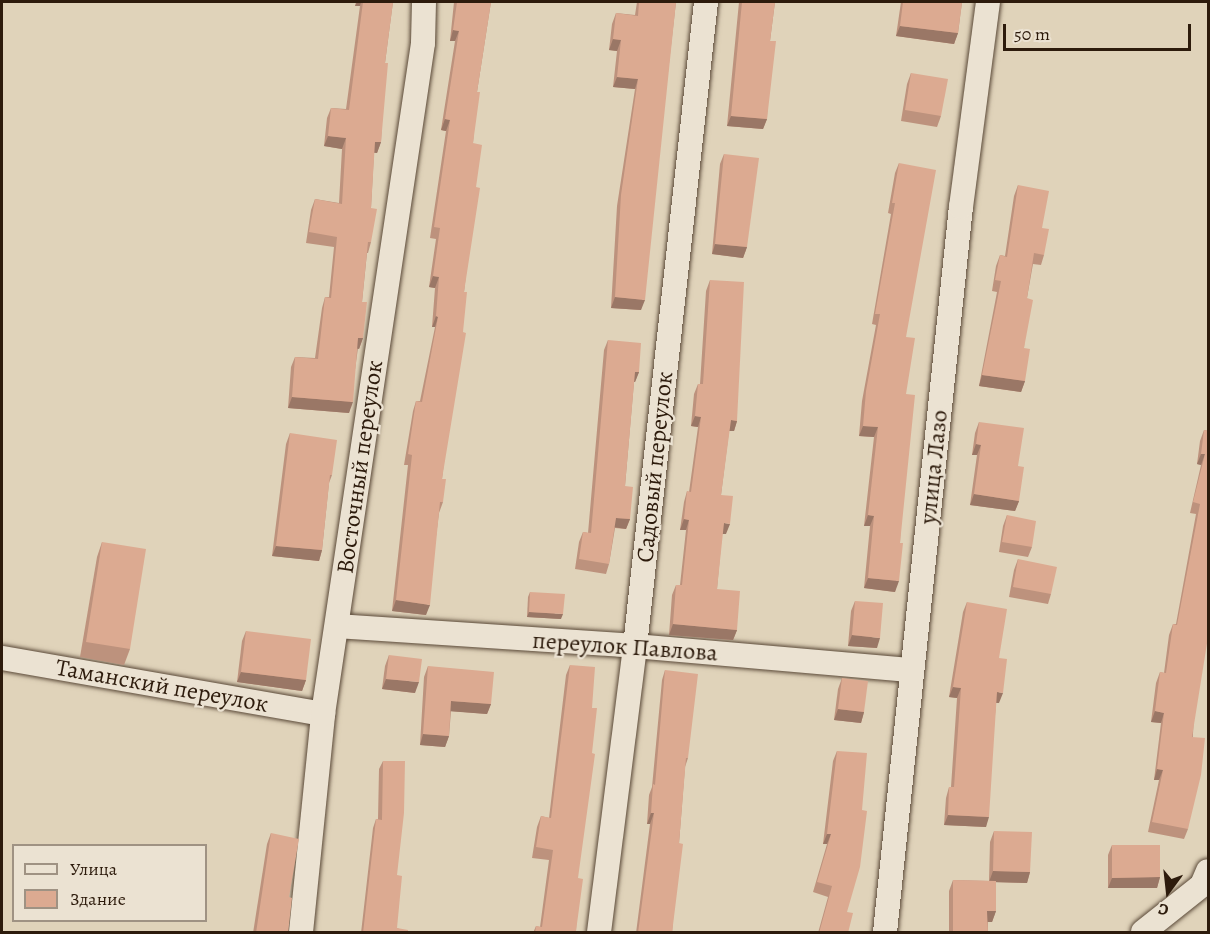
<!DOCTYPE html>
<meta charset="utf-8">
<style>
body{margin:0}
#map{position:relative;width:1210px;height:934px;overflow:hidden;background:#e0d3ba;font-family:Alegreya,serif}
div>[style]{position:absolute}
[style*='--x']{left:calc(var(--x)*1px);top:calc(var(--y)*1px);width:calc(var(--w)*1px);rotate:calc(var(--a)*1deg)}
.roads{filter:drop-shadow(0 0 2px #5a4938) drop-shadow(0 0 2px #5a4938)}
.street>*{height:24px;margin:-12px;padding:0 12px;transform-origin:12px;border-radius:12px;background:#ebe2d2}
.wall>*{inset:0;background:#bd927d}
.shaded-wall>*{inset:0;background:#9a7766}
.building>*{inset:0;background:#dcaa91}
span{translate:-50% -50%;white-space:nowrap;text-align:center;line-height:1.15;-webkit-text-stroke:4.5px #ebe2d2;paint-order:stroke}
.street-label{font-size:24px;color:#2d1b0c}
.frame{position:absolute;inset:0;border:3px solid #2d1b0c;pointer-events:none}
.legend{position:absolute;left:12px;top:844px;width:195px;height:78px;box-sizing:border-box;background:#ebe2d2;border:2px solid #9f9283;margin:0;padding:8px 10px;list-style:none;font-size:18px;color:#2d1b0c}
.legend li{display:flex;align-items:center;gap:12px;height:30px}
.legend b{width:30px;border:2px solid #9f9283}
.north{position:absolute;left:1138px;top:862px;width:60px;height:60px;-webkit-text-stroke:4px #ebe2d2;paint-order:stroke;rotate:195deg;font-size:16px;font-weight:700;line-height:24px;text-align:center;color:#2d1b0c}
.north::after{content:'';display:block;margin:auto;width:21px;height:27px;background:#2d1b0c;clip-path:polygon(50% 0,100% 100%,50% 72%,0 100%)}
.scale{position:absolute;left:1003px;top:24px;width:188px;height:27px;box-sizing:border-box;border:3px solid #2d1b0c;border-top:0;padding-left:8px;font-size:18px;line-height:21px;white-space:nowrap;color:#2d1b0c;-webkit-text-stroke:4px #ebe2d2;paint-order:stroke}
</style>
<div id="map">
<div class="roads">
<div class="street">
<i style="--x:337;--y:626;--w:299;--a:3.8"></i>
<i style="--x:635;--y:646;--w:278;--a:5"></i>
<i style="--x:2;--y:658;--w:326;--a:9.9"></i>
<i style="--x:301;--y:932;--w:219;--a:-84.2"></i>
<i style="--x:323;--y:714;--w:678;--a:-81.52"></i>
<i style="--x:423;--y:43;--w:41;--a:-88.6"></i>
<i style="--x:599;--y:932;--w:288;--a:-82.8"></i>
<i style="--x:635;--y:646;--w:648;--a:-83.71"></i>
<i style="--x:885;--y:932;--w:729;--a:-84.02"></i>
<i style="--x:961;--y:207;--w:207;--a:-82.5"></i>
<i style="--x:1143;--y:932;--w:75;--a:-38.5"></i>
<i style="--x:1202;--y:885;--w:15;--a:-67"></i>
</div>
</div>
<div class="wall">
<i style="clip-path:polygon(356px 2px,393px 2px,385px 63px,381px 142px,377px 153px,374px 153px,371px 208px,371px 242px,368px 253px,367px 253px,362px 302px,363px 338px,359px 349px,358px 348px,349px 413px,288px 408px,291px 367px,295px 357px,315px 358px,322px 308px,325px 297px,329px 297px,334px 247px,306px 243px,311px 210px,315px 199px,339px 203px,342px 149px,324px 146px,327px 118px,331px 108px,346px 109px,360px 6px,355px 6px)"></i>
<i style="clip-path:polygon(454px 2px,491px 2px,477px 92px,473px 143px,476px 187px,464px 292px,442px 479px,443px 502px,439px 513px,426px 615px,392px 611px,408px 465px,404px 465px,413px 411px,416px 401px,420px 401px,435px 327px,432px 327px,435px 288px,429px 287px,436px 239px,430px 238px,446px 131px,441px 130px,455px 41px,450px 41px)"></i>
<i style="clip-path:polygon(637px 2px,676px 2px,641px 310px,611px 308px,617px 206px,635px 89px,613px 87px,617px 51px,609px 50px,612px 24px,616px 13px,635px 15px)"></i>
<i style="clip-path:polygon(739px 2px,775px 2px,770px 41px,767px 119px,763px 129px,727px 126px)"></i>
<i style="clip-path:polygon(901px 2px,962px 2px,958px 33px,954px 44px,896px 36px)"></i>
<i style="clip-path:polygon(911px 73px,941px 116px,937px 127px,901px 121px,907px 84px)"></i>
<i style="clip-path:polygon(724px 154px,747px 247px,743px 258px,712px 254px,720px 164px)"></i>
<i style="clip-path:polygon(899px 163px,906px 337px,906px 394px,900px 543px,895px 592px,864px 588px,870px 526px,864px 526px,874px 437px,859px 436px,862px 401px,876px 325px,872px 324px,891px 214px,888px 213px,895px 173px)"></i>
<i style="clip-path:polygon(1018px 185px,1042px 228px,1044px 255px,1041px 265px,1033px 264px,1027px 298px,1024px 348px,1025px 381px,1021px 392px,979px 386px,997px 292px,992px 291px,996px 266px,1000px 255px,1005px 256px,1014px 196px)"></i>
<i style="clip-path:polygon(710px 280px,737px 421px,734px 431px,729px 431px,721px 495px,726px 534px,722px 534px,717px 589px,737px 630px,733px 640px,669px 635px,672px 595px,676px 585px,680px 585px,686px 530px,680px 530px,684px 502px,687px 491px,689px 492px,698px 427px,691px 426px,694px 394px,698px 384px,700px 384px,706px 291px)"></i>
<i style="clip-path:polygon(608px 340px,639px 372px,635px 382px,634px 382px,625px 486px,630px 519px,626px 529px,615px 528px,609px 564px,606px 574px,575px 569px,579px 542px,583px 532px,588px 533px,604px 350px)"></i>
<i style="clip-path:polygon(979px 422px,1018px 466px,1019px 501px,1015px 511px,970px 505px,977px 455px,972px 455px,975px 433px)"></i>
<i style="clip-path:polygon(1204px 430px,1209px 431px,1188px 829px,1184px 839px,1148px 832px,1159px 780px,1154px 780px,1161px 723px,1151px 722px,1156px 683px,1160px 672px,1164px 673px,1169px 635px,1173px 624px,1176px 624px,1196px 514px,1190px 513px,1201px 465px,1197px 464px,1200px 441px)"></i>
<i style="clip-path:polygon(290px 433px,332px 475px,329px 483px,322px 550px,319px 561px,272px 556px,286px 444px)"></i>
<i style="clip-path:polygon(1007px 515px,1032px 547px,1028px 557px,999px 552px,1003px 526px)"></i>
<i style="clip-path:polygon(102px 542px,130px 649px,124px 665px,80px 657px,97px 557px)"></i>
<i style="clip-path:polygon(1018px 559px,1051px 594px,1048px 604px,1009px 597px,1014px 570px)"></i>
<i style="clip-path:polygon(530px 592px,561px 619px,527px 617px,528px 597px)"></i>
<i style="clip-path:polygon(855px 601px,877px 648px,848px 646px,851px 611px)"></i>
<i style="clip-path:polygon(967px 602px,999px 658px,999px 703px,996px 703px,986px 827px,944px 825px,946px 798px,949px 787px,951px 787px,957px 698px,949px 697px,963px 612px)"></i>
<i style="clip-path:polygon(246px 631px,306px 680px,302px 691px,237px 682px,242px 641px)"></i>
<i style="clip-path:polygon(389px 655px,415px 693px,382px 689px,385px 666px)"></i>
<i style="clip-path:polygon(570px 665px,578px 878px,576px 931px,580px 933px,533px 933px,536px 926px,540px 927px,549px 860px,532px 858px,537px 827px,541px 816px,549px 818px,566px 675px)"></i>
<i style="clip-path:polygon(428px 666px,491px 704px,487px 714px,451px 711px,449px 736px,445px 747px,420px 745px,424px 677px)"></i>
<i style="clip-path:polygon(665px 670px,688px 758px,685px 767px,672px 933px,636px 933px,650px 824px,647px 824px,649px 795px,652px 787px,662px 680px)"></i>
<i style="clip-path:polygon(842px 678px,864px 712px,861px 723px,834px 720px,838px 689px)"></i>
<i style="clip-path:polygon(837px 751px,848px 933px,818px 933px,828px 897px,813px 892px,827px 844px,823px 844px,833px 761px)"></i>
<i style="clip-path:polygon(383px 761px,397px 875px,397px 928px,408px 933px,361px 933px,373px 828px,376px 819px,378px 819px,379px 769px)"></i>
<i style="clip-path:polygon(994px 831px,1030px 872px,1027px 883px,996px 882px,996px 911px,992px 922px,988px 922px,988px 933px,949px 933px,949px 891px,953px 880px,989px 881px,990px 842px)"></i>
<i style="clip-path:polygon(271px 833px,289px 897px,288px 933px,253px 933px,267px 844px)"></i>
<i style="clip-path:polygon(1112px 845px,1160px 877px,1157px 888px,1108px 888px,1108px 855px)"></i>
</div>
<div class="shaded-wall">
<i style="clip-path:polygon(357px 2px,361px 2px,360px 6px,355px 6px)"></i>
<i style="clip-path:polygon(900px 26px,958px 33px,954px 44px,896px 36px)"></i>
<i style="clip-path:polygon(453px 30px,459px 31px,455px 41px,450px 41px)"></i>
<i style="clip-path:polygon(613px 39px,621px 40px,617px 51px,609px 50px)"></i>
<i style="clip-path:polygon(617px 77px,638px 79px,635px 89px,613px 87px)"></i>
<i style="clip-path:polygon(731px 116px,767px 119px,763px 129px,727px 126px)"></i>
<i style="clip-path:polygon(445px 119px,450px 120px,446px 131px,441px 130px)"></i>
<i style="clip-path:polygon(328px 136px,346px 138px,342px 149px,324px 146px)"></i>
<i style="clip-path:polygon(375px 142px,381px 142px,377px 153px,371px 152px)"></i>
<i style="clip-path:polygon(715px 244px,747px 247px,743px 258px,712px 254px)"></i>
<i style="clip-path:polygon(433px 276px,439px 277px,435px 288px,429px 287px)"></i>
<i style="clip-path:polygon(615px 297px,645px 300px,641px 310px,611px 308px)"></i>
<i style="clip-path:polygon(436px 316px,438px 317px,435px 327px,432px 327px)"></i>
<i style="clip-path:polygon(358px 338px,363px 338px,359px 349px,355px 348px)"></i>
<i style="clip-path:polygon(635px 372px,639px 372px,635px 382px,631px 381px)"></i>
<i style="clip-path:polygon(982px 375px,1025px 381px,1021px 392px,979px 386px)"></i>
<i style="clip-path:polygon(292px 397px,353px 402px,349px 413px,288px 408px)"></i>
<i style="clip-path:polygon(695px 416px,701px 417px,698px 427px,691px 426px)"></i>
<i style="clip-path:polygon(731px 420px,737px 421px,734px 431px,727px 431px)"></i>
<i style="clip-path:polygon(863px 426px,878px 427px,874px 437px,859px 436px)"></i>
<i style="clip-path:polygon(976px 444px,981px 445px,977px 455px,972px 455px)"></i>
<i style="clip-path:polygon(1201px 454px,1205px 454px,1201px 465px,1197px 464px)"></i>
<i style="clip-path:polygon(974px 494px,1019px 501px,1015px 511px,970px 505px)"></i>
<i style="clip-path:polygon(868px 515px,874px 516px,870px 526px,864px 526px)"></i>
<i style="clip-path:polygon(616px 518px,630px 519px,626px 529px,613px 527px)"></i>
<i style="clip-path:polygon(684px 519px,689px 520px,686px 530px,680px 530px)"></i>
<i style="clip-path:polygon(724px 523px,730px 524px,726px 534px,720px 534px)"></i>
<i style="clip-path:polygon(276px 546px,322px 550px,319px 561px,272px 556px)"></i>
<i style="clip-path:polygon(868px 578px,899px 581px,895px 592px,864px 588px)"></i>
<i style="clip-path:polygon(396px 600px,430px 605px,426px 615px,392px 611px)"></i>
<i style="clip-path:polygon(529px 612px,563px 614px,561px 619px,527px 617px)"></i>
<i style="clip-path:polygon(673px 624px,737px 630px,733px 640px,669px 635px)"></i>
<i style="clip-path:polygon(852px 635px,880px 638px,877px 648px,848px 646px)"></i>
<i style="clip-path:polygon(241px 672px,306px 680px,302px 691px,237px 682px)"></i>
<i style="clip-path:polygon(386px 679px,419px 682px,415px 693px,382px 689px)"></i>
<i style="clip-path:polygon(953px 687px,961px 688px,957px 698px,949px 697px)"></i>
<i style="clip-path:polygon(997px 692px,1003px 693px,999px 703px,993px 703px)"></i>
<i style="clip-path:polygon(451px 701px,491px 704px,487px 714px,447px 711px)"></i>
<i style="clip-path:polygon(838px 709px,864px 712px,861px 723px,834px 720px)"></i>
<i style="clip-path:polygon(1155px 711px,1164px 713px,1161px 723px,1151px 722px)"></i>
<i style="clip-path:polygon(423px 734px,449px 736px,445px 747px,420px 745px)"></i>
<i style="clip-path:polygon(1157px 769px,1163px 770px,1159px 780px,1154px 780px)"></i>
<i style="clip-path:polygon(651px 813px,654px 813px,650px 824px,647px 824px)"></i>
<i style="clip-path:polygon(948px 815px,989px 817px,986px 827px,944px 825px)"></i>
<i style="clip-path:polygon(827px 834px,831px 834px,827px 844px,823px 844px)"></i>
<i style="clip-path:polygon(993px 871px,1030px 872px,1027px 883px,989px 882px)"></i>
<i style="clip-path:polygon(1160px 877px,1157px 888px,1108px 888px,1112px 878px)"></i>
<i style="clip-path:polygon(987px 911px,996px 911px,992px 922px,983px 922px)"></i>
</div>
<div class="building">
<i style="clip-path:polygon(363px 2px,393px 2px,385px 63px,388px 63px,381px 142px,375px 142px,371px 208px,377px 209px,371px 242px,368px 242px,362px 302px,367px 302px,363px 338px,358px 338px,353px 402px,292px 397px,295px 357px,318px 359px,325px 297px,331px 298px,337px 237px,309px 232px,315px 199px,342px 204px,346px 138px,328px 136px,331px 108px,349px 110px)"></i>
<i style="clip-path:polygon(457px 2px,491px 2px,477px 92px,480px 92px,473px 143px,482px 145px,476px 187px,480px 188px,464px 292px,467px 292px,463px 332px,466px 333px,442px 479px,446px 479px,443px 502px,440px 502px,430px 605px,396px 600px,412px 455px,408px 454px,416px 401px,422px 402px,438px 317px,436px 316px,439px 277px,433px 276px,440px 228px,434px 227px,450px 120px,445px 119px,459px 31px,453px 30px)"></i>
<i style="clip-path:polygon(639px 2px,676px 2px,645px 300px,615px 297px,621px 195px,638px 79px,617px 77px,621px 40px,613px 39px,616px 13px,638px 16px)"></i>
<i style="clip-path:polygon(742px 2px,775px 2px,770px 41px,776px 41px,767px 119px,731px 116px)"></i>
<i style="clip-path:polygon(903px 2px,962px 2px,958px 33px,900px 26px)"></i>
<i style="clip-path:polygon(911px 73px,948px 79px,941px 116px,905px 110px)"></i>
<i style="clip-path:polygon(724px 154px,759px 158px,747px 247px,715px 244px)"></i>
<i style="clip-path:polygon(899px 163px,936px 170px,906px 337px,915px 338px,906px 394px,915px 395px,900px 543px,903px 543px,899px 581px,868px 578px,874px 516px,868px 515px,878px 427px,863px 426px,866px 391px,880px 314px,875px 314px,895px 203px,892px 203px)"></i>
<i style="clip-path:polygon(1018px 185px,1049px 191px,1042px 228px,1049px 229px,1044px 255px,1034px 253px,1027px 298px,1033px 300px,1024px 348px,1030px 349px,1025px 381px,982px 375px,1001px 281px,995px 280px,1000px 255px,1007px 257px)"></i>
<i style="clip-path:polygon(710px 280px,744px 282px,737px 421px,731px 420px,721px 495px,733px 496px,730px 524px,724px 523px,717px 589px,740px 591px,737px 630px,673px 624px,676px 585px,682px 585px,689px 520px,684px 519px,687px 491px,691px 492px,701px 417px,695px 416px,698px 384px,703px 384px)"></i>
<i style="clip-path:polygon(608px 340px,641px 343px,639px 372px,635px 372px,625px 486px,633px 487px,630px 519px,616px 518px,609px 564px,579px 559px,583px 532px,591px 533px)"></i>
<i style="clip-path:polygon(979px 422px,1024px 428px,1018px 466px,1024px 467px,1019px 501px,974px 494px,981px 445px,976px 444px)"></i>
<i style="clip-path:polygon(1204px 430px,1209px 431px,1209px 631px,1192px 737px,1205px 738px,1201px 775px,1188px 829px,1152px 822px,1163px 770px,1157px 769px,1164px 713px,1155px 711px,1160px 672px,1166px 673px,1173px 624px,1177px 625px,1200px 504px,1193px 502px,1205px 454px,1201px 454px)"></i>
<i style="clip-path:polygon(290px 433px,337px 440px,332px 475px,330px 475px,322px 550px,276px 546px)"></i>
<i style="clip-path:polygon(1007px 515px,1036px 521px,1032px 547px,1002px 542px)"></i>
<i style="clip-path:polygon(102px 542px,146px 549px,130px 649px,86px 642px)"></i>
<i style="clip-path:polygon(1018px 559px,1057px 567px,1051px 594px,1013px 587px)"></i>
<i style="clip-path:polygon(530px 592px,565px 594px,563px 614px,529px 612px)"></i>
<i style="clip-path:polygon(855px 601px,883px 603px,880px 638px,852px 635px)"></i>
<i style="clip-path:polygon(967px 602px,1007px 609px,999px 658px,1007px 659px,1003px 693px,997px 692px,989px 817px,948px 815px,949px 787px,954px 787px,961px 688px,953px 687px)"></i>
<i style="clip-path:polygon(246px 631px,311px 639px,306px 680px,241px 672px)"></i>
<i style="clip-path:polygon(389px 655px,422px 659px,419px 682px,386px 679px)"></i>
<i style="clip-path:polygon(570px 665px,595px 667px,592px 708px,597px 708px,592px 753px,595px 754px,578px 878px,583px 879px,576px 931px,580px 931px,580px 933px,535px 933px,536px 926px,542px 927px,553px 850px,536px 847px,541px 816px,551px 818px)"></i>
<i style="clip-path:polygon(428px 666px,494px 672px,491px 704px,451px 701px,449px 736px,423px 734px)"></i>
<i style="clip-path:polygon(665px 670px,698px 674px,688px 758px,686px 758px,679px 843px,683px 844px,672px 933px,638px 933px,654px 813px,651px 813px,653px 784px,655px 785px)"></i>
<i style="clip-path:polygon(842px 678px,868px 681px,864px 712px,838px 709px)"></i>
<i style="clip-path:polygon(837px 751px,867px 753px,862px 810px,867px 811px,860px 867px,847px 912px,853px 913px,848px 933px,819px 933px,832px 886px,817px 882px,831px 834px,827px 834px)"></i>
<i style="clip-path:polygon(383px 761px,405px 761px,404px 813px,397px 875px,402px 876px,397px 928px,408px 930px,408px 933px,363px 933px,376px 819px,382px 820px)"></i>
<i style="clip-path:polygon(994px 831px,1032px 832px,1030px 872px,993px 871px)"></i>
<i style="clip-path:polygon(271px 833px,299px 839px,289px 897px,292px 898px,288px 933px,256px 933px)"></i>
<i style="clip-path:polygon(1112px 845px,1160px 845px,1160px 877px,1112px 878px)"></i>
<i style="clip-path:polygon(953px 880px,996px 881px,996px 911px,987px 911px,988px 933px,953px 933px)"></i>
</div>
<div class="street-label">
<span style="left:360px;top:467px;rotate:-82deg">Восточный переулок</span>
<span style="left:655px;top:467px;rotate:-84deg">Садовый переулок</span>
<span style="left:934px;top:467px;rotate:-84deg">улица Лазо</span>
<span style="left:625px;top:647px;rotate:4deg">переулок Павлова</span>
<span style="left:162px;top:686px;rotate:10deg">Таманский переулок</span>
</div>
<div class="frame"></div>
<ul class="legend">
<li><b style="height:8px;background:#ebe2d2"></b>Улица</li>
<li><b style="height:16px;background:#dcaa91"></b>Здание</li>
</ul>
<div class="north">С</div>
<div class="scale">50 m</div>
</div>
